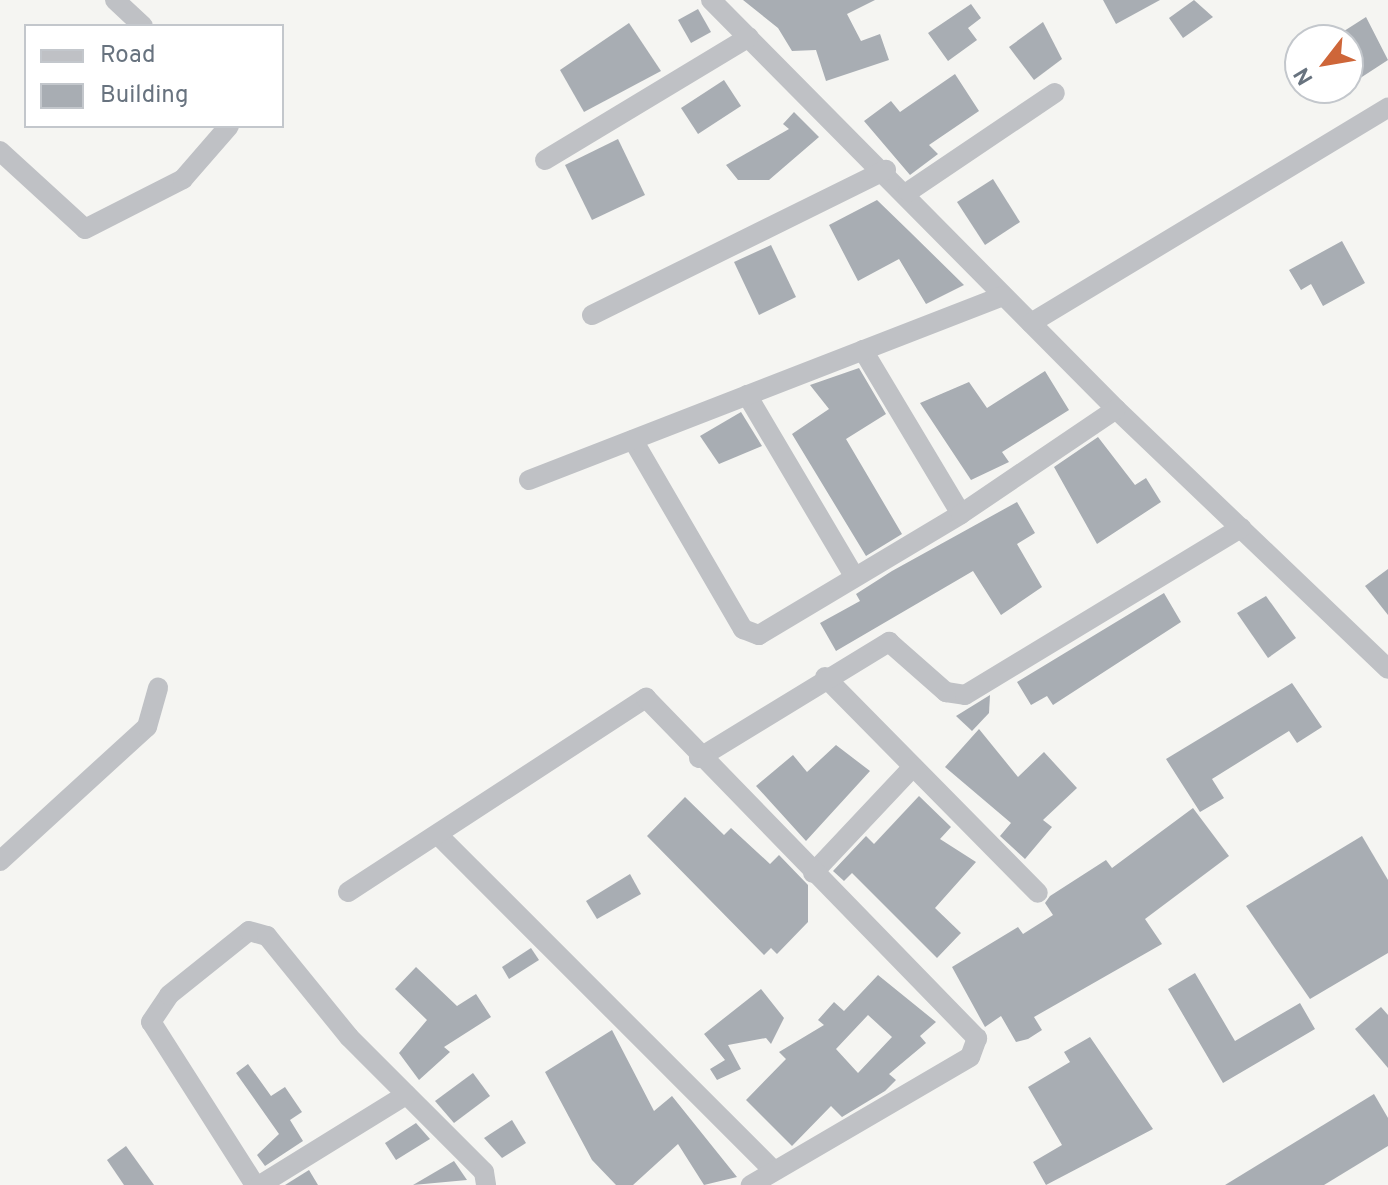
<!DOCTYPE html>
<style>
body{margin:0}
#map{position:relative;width:1388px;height:1185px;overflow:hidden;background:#f5f5f2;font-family:Overpass,sans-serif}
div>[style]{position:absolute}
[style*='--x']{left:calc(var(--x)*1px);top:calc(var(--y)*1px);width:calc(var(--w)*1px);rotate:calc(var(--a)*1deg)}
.building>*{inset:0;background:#a8adb3}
.minor>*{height:20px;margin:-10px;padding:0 10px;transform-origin:10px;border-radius:10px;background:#bfc1c5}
span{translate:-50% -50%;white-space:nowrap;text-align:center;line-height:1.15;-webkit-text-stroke:8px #fff;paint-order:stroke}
.legend{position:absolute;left:24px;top:24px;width:260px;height:104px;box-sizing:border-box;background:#fff;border:2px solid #c3c7cc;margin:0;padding:10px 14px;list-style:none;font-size:24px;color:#68737f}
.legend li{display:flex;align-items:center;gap:16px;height:40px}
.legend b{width:40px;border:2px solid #c3c7cc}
.north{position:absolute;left:1284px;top:24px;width:80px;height:80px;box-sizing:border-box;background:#fff;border:2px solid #c3c7cc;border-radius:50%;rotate:239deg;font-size:22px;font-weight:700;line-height:32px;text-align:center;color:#68737f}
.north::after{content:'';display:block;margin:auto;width:28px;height:36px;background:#ce6639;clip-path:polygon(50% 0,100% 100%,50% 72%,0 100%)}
</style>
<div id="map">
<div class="building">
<i style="clip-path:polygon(743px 0,875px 0,847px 14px,861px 41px,880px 34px,889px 60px,826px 81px,816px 50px,792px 51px,778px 28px)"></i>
<i style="clip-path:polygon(1103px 0,1160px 0,1116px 24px)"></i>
<i style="clip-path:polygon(1194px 0,1213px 17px,1183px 38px,1169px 18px)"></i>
<i style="clip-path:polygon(971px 4px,981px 18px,968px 28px,977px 40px,948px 61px,928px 33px)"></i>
<i style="clip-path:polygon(698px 9px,711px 32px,691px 43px,678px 20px)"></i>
<i style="clip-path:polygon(1366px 17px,1388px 60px,1348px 86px,1348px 40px,1330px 40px)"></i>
<i style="clip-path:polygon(1043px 22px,1062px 59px,1034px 80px,1009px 47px)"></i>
<i style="clip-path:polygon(629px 23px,661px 71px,584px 112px,560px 70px)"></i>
<i style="clip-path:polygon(955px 74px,979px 111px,929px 145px,938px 154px,910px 175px,864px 121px,891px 101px,900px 112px)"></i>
<i style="clip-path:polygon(724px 80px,741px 106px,698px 134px,681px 108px)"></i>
<i style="clip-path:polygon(794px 112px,819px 137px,769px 180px,738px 180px,726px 165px,789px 129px,783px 124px)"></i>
<i style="clip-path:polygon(618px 139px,645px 195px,592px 220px,565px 165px)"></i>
<i style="clip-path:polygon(993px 179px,1020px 222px,985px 245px,957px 202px)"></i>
<i style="clip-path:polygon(877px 200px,909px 231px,964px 285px,926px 304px,899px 259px,858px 281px,829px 225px)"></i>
<i style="clip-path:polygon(1342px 241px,1365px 283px,1323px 306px,1311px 284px,1301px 290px,1289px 270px)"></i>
<i style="clip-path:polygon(771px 245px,796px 297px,759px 315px,734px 262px)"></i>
<i style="clip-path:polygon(859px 368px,886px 414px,846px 439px,902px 534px,866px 556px,792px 434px,829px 409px,810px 385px)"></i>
<i style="clip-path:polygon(1045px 371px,1069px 410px,1002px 452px,1009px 462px,971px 480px,920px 403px,969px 382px,987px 408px)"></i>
<i style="clip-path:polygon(741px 412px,762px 446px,719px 464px,700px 436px)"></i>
<i style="clip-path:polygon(1098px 437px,1135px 485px,1146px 478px,1161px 502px,1097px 544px,1054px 467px)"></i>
<i style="clip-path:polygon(1017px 502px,1035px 533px,1017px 544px,1042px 587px,1001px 615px,973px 571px,836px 651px,820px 623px,860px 601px,856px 594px,892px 571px)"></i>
<i style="clip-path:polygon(1388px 569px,1388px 615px,1365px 586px)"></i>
<i style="clip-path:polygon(1164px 593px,1181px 622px,1053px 705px,1047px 696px,1031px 705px,1017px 682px)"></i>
<i style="clip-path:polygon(1266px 596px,1296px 638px,1268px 658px,1237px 613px)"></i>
<i style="clip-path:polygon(1292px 683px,1322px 727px,1297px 743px,1289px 731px,1212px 779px,1224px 798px,1200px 812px,1166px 759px)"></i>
<i style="clip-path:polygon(990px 695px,989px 713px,972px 731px,956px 716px)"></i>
<i style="clip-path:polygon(979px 729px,1018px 777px,1044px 752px,1077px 788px,1043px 820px,1052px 827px,1025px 859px,1000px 836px,1011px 823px,945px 767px)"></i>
<i style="clip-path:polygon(836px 745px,870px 771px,806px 841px,756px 786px,793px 755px,807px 772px)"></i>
<i style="clip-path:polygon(919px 796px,951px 827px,940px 839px,976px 862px,935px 908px,961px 933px,937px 958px,852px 873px,844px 881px,833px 871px,866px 836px,874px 844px)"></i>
<i style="clip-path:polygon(685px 797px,724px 835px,731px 828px,770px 864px,779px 855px,808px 885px,808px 922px,777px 954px,771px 948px,764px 955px,647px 836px)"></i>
<i style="clip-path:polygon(1193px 808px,1229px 856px,1145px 919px,1162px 944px,1034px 1017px,1042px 1030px,1028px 1039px,1016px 1042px,1001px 1016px,985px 1027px,952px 967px,1018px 927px,1023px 934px,1053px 915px,1045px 903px,1050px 896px,1106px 860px,1112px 868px)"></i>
<i style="clip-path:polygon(1362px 836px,1388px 880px,1388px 953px,1310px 999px,1246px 906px)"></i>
<i style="clip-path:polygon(630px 874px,641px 894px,597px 919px,586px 901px)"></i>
<i style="clip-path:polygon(531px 948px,539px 960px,509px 979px,502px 967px)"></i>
<i style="clip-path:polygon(416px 967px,457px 1006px,476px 994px,491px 1017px,444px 1047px,450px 1052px,419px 1080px,399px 1053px,427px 1020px,395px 989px)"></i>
<i style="clip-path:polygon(1195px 973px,1235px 1041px,1300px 1003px,1315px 1029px,1223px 1083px,1168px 989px)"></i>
<i style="clip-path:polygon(evenodd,878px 975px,936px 1022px,920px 1036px,926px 1043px,889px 1074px,896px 1080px,885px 1091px,842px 1117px,831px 1106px,792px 1146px,746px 1100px,786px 1059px,779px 1052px,824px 1025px,818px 1020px,834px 1002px,844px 1011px,878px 975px,868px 1015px,892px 1037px,858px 1073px,836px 1049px,868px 1015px)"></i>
<i style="clip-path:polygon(761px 989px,784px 1018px,771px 1044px,766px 1038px,728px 1045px,741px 1069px,717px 1080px,710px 1069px,725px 1060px,704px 1034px)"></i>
<i style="clip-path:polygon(1381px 1007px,1388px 1015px,1388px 1068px,1355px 1029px)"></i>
<i style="clip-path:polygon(612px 1030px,654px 1111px,672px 1096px,737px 1177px,704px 1185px,678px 1144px,633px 1185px,616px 1185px,592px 1160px,545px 1072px)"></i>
<i style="clip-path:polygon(1090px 1037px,1153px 1129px,1046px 1185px,1033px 1162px,1062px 1145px,1028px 1087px,1070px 1062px,1064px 1052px)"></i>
<i style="clip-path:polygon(248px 1064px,271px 1096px,285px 1087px,302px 1112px,290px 1120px,303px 1141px,265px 1166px,257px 1155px,279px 1134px,236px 1073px)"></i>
<i style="clip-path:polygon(473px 1073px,490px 1096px,454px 1123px,435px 1101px)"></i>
<i style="clip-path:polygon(1374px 1094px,1388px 1118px,1388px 1146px,1324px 1185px,1225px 1185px)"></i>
<i style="clip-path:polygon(512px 1120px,526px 1143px,502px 1158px,484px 1138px)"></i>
<i style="clip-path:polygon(416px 1123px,430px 1139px,396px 1160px,385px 1143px)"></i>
<i style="clip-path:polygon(126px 1146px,154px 1185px,124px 1185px,107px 1160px)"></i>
<i style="clip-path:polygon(454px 1161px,467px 1180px,413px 1185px)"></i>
<i style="clip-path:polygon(309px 1170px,318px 1185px,285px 1185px)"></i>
</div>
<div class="minor">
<i style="--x:115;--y:0;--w:38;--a:43"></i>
<i style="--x:711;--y:0;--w:576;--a:45.28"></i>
<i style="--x:1116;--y:409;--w:376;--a:43.7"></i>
<i style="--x:0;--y:151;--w:115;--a:42.5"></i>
<i style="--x:85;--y:229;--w:110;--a:-27"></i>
<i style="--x:183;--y:179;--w:70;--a:-49"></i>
<i style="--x:545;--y:160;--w:238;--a:-31.1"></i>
<i style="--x:908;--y:192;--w:177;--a:-34"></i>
<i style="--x:592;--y:315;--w:328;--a:-26.3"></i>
<i style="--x:1031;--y:323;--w:417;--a:-31.1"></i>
<i style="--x:747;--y:395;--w:210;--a:59.4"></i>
<i style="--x:633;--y:440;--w:219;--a:59.8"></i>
<i style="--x:743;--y:629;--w:17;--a:21"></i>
<i style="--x:759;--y:635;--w:235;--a:-30.9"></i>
<i style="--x:961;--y:514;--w:191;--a:-120.9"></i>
<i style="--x:529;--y:480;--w:508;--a:-21.22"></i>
<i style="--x:961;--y:514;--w:187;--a:-34.1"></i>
<i style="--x:825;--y:677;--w:303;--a:45.4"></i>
<i style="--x:699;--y:758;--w:223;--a:-31.4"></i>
<i style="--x:889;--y:642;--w:76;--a:41.3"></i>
<i style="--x:946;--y:692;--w:19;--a:9"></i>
<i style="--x:965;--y:695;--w:323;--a:-31.2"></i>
<i style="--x:438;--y:835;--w:475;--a:45"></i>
<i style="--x:0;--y:861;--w:199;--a:-42.4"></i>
<i style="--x:147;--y:727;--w:41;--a:-74.2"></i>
<i style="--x:813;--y:873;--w:146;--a:-46.7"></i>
<i style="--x:348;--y:892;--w:356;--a:-33.1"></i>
<i style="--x:646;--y:698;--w:475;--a:45.8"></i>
<i style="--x:977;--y:1038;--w:20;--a:110"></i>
<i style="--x:970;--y:1057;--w:254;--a:149.7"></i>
<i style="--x:255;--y:1185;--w:193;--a:-122.5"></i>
<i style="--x:151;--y:1022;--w:32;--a:-56"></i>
<i style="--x:169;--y:995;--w:102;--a:-38.7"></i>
<i style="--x:249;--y:931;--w:19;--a:16"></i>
<i style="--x:267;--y:936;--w:130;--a:50.9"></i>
<i style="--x:349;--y:1037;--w:191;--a:45"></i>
<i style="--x:484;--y:1172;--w:13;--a:81"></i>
<i style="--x:260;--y:1185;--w:172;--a:-31.7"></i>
</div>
<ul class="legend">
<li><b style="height:10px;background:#bfc1c5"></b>Road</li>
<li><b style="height:22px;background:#a8adb3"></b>Building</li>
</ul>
<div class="north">N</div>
</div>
